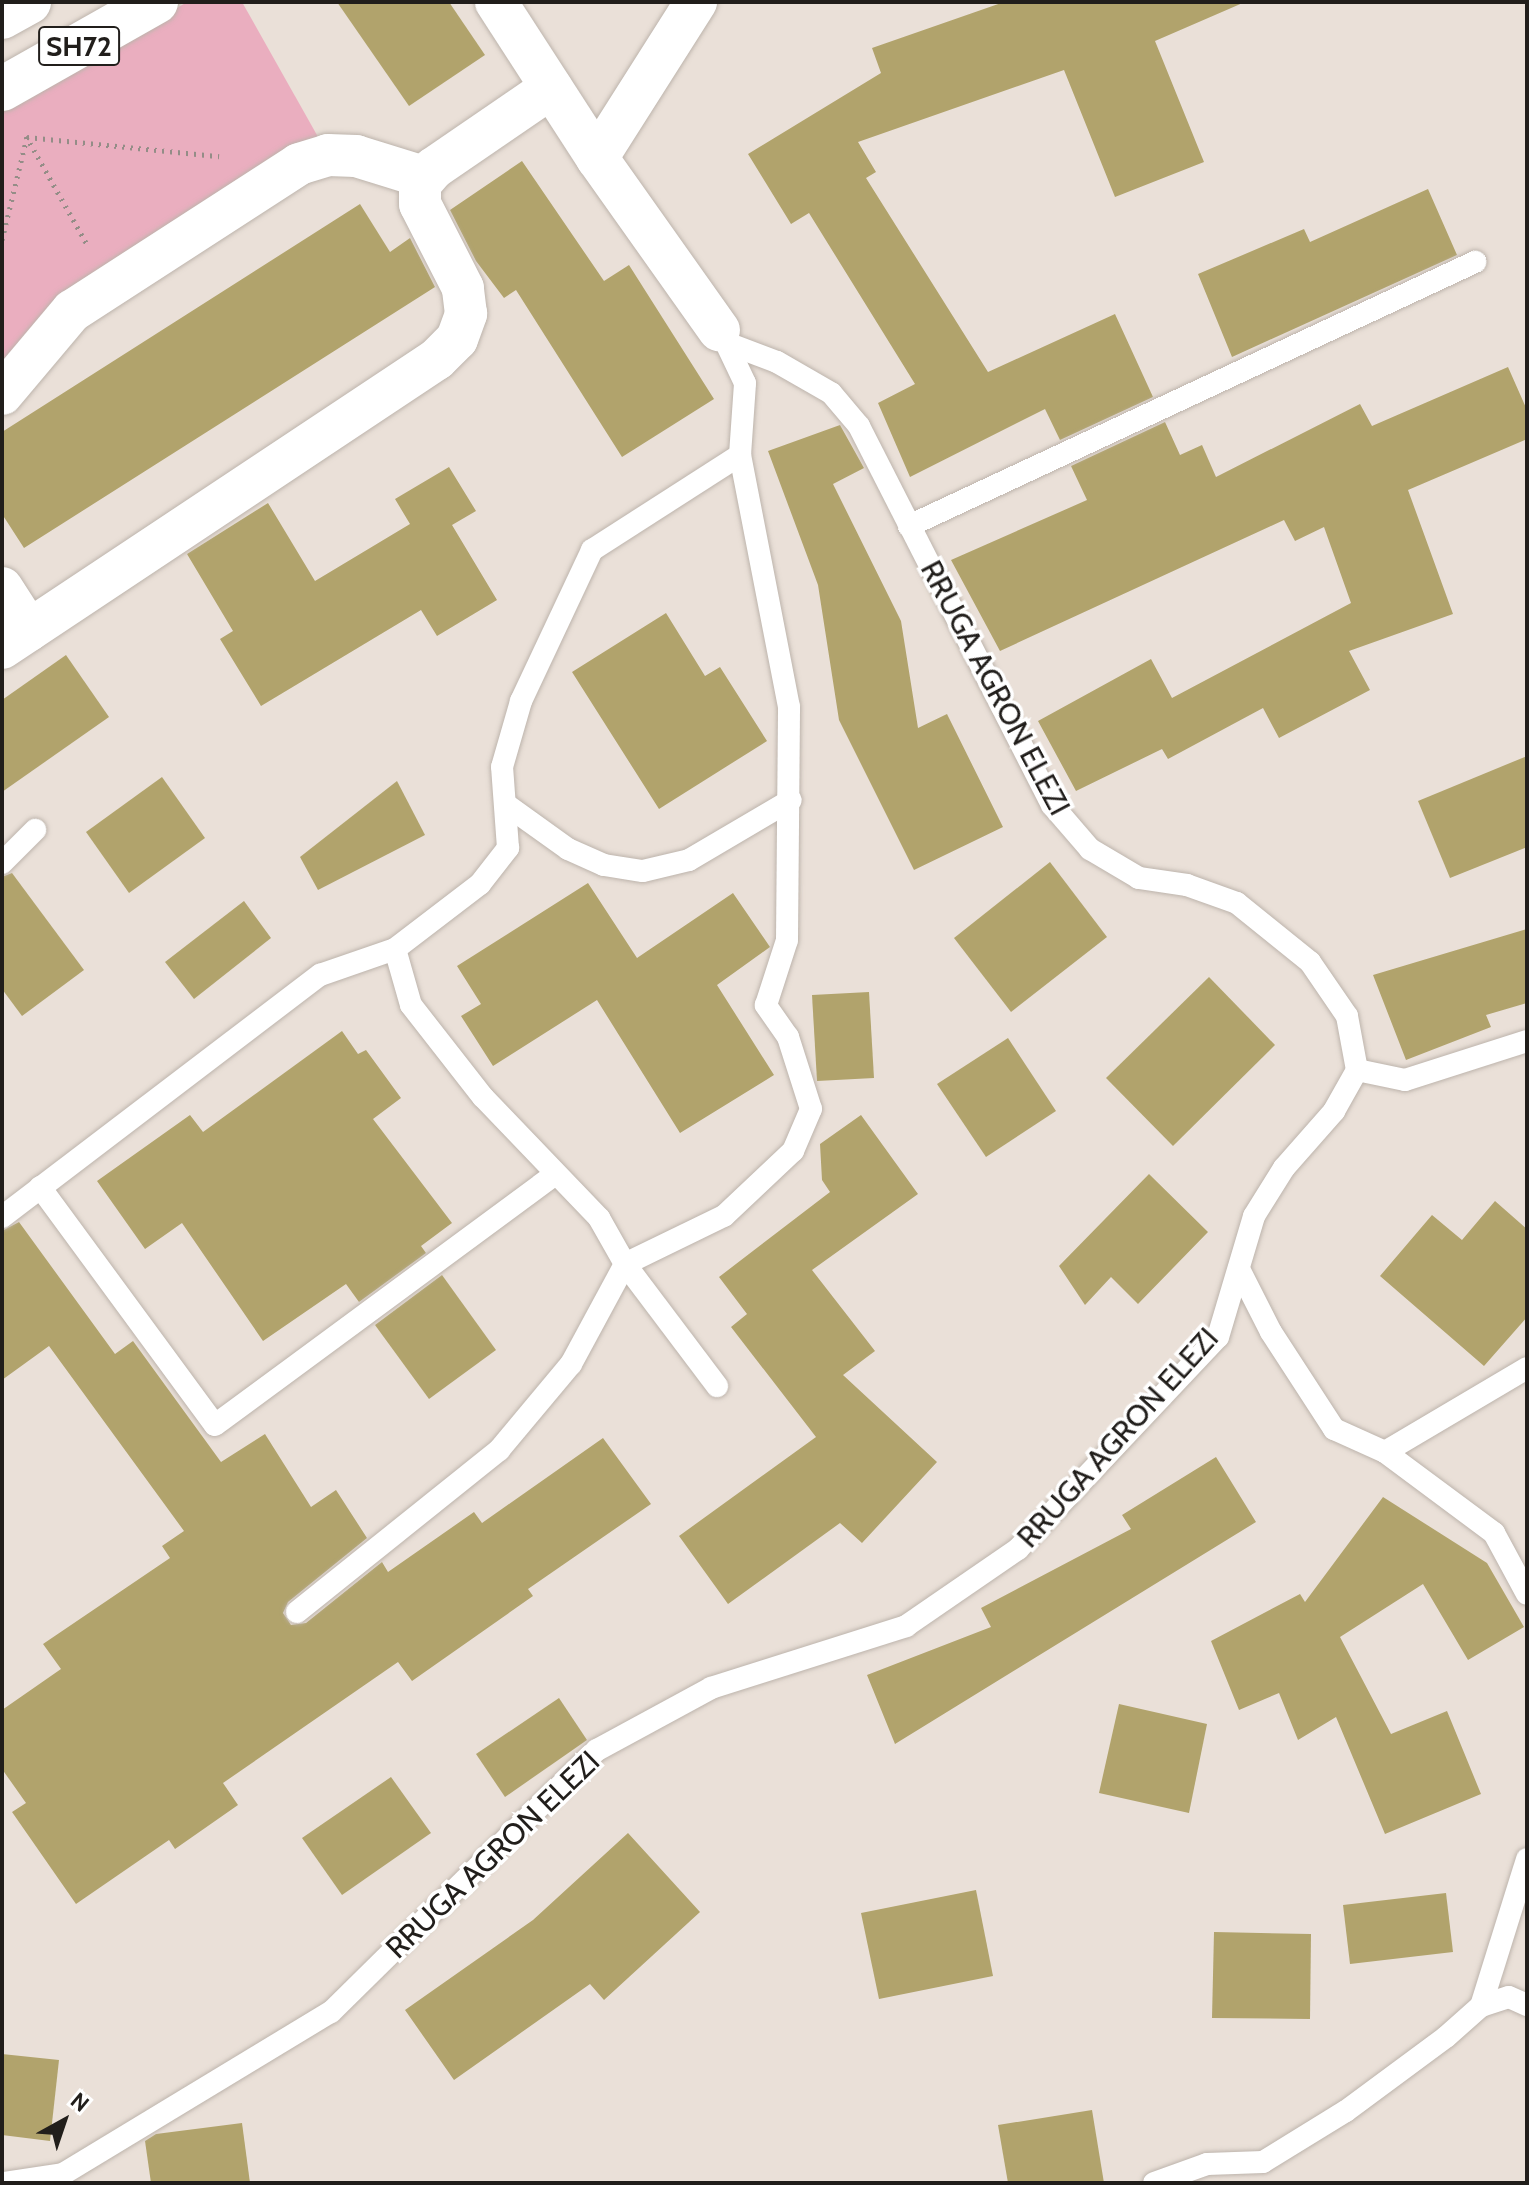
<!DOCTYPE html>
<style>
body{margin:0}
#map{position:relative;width:1529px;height:2185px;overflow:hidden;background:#eae0d8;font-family:Cabin,sans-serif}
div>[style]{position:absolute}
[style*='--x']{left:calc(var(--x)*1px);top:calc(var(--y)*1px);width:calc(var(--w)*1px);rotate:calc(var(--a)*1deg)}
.green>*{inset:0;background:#eaaebf}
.building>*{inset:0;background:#b1a36c}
.path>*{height:5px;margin-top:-2.5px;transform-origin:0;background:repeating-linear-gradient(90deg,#948d87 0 2px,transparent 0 8px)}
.roads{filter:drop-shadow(0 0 2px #bdb4ac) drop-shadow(0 0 2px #bdb4ac)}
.lane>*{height:22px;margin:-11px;padding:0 11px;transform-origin:11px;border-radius:11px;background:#fff}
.street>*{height:42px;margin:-21px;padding:0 21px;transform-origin:21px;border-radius:21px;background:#fff}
.primary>*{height:44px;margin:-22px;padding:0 22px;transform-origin:22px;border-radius:22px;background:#fff}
span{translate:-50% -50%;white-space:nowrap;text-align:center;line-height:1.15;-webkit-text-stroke:7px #fff;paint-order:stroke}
.shield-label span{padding:2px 6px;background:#fff;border:2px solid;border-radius:6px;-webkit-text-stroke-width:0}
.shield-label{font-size:28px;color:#211e1b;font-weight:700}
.street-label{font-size:30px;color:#211e1b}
.frame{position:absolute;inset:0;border:4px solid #211e1b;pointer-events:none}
.north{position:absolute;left:24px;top:2081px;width:80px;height:80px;-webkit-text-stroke:6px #fff;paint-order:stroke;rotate:40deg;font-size:22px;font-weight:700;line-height:32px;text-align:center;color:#211e1b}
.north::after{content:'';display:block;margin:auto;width:28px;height:36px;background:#211e1b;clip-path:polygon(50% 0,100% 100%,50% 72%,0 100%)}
</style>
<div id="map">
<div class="green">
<i style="clip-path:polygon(187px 2px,242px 2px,322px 144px,2px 376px,2px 112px)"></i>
</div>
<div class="building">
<i style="clip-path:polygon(337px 2px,449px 2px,485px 55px,409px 106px)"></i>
<i style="clip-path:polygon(1004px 2px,1245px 2px,1155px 41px,1204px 162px,1115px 197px,1064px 70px,858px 142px,876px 172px,866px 178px,988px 372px,1115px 314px,1153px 397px,1060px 440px,1045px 409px,910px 477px,878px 403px,915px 384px,809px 213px,791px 224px,748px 154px,881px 73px,872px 48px)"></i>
<i style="clip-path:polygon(522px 161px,604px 281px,629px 265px,714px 399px,622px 457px,516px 290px,504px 298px,476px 261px,450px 210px)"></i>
<i style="clip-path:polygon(1428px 189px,1457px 255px,1232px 357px,1198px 274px,1304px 229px,1310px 242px)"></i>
<i style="clip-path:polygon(360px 204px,390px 252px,410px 238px,435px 287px,24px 548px,2px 514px,2px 432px)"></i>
<i style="clip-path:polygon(1508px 367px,1527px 410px,1527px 439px,1408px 490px,1453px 614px,1349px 651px,1370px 690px,1279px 738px,1263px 708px,1168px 759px,1162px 749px,1076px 791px,1038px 721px,1151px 659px,1172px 698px,1351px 603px,1324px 527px,1295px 541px,1284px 520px,1000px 651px,951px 560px,1087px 500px,1071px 466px,1165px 422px,1180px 455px,1202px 445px,1216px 477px,1360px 404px,1372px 426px)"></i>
<i style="clip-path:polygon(840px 425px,864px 468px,833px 484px,901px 621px,918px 728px,947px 714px,1003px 827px,914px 870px,839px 720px,818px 585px,768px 451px)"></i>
<i style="clip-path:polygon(449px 467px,476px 511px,452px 525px,497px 600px,437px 636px,421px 610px,261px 706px,220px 639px,233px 631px,187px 554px,268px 503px,315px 581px,410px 524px,395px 499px)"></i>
<i style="clip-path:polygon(666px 613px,705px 676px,720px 667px,767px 741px,659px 809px,572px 672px)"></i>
<i style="clip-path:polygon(66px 655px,109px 717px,2px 792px,2px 700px)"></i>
<i style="clip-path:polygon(1527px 756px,1527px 847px,1450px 878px,1418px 801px)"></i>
<i style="clip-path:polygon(162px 777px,205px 838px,129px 893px,86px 832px)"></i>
<i style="clip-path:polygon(397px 781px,425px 835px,318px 890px,300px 857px)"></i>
<i style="clip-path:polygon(1050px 862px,1107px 937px,1011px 1012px,954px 938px)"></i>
<i style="clip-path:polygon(12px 873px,84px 970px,22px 1016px,2px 989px,2px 877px)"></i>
<i style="clip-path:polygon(588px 883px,637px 958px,733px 893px,770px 947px,717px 985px,774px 1075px,680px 1133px,597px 1000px,493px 1066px,461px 1016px,481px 1004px,457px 966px)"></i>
<i style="clip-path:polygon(244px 901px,271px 938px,194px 999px,165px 962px)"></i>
<i style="clip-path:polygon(1527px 929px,1527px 1003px,1486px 1015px,1491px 1027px,1406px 1060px,1373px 975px)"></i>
<i style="clip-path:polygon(1209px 977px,1275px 1045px,1173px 1146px,1106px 1078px)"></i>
<i style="clip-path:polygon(869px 992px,874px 1078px,817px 1081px,812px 995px)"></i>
<i style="clip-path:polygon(342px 1031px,358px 1054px,366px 1050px,401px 1098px,373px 1119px,452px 1223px,421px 1246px,426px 1253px,359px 1302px,346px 1284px,263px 1341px,182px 1223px,145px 1249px,97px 1181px,190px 1115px,203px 1132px)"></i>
<i style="clip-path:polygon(1008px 1038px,1056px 1111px,986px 1157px,937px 1084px)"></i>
<i style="clip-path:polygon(861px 1115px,918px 1194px,812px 1270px,875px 1351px,843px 1375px,937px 1462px,862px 1543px,840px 1523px,728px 1604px,679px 1536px,816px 1437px,731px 1327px,747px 1314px,719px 1277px,830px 1192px,822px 1180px,820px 1144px)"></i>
<i style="clip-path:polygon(1149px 1174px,1208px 1232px,1138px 1304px,1111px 1277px,1085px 1305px,1059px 1266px)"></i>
<i style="clip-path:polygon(1495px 1201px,1527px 1229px,1527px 1317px,1484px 1366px,1380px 1276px,1432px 1215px,1462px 1240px)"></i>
<i style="clip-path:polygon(19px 1222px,115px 1354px,133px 1341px,221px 1462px,265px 1434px,311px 1507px,336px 1490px,367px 1538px,288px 1602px,283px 1613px,291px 1625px,306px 1623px,382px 1562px,388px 1572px,474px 1512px,482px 1523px,603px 1438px,651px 1504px,528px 1589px,533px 1596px,412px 1681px,398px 1662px,223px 1783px,238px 1805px,175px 1849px,169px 1840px,76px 1904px,12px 1812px,26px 1803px,2px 1769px,2px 1710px,61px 1669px,43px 1644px,170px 1558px,162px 1546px,184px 1531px,49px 1346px,2px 1380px,2px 1231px)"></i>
<i style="clip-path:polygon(442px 1275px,496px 1350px,429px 1399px,375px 1325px)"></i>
<i style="clip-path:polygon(1216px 1457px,1256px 1522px,895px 1744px,867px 1675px,991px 1627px,981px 1608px,1131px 1529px,1122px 1515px)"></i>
<i style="clip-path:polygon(1383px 1497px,1487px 1563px,1524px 1627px,1468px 1660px,1423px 1584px,1340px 1637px,1391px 1734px,1447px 1711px,1481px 1794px,1385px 1834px,1336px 1717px,1298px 1740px,1279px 1693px,1239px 1710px,1211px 1641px,1300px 1594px,1305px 1602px)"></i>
<i style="clip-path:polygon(559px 1698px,587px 1740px,505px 1797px,476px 1754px)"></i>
<i style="clip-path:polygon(1119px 1704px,1207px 1724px,1189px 1813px,1099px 1793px)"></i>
<i style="clip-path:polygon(391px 1777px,431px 1833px,342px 1895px,302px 1838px)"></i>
<i style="clip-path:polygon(628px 1833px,700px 1912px,604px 2000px,590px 1984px,454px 2080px,405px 2010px,533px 1920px)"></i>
<i style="clip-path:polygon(976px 1890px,993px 1976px,879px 1999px,861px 1913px)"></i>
<i style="clip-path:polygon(1446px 1893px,1453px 1952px,1350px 1964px,1343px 1905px)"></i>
<i style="clip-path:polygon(1214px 1932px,1311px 1934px,1310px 2019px,1212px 2018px)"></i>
<i style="clip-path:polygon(2px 2054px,59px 2060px,50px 2141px,2px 2135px)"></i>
<i style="clip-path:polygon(1092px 2110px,1104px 2183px,1008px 2183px,998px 2125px)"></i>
<i style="clip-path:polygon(242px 2123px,250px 2183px,151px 2183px,145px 2141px,156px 2134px)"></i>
</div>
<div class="path">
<i style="--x:26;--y:136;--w:126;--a:60.6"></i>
<i style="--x:2;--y:240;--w:106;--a:-76.4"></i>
<i style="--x:27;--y:137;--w:193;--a:5.7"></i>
</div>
<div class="roads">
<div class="lane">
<i style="--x:909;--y:526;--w:625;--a:-25.01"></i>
<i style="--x:508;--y:806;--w:74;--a:35.6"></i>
<i style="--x:568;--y:849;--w:39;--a:24"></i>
<i style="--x:604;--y:865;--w:39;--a:9"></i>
<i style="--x:643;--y:871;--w:47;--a:-13.4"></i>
<i style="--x:689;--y:860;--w:118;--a:-30.5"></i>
<i style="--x:2;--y:863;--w:47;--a:-45"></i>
<i style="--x:395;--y:949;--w:58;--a:74.1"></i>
<i style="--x:411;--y:1005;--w:117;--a:52"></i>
<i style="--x:483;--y:1097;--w:168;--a:46.2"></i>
<i style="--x:599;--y:1218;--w:53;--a:60.5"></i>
<i style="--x:625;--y:1264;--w:153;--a:53"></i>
<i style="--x:1357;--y:1070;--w:49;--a:11.8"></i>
<i style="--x:1405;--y:1080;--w:128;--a:-17.7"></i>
<i style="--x:40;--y:1187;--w:295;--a:53.7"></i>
<i style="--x:215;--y:1425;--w:423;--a:-36.4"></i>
<i style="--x:2;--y:1217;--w:400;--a:-37.3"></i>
<i style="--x:320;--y:975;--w:79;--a:-19.1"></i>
<i style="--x:395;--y:949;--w:107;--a:-37.4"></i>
<i style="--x:480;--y:884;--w:46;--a:-52.1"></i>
<i style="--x:508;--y:848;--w:81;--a:-94.2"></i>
<i style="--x:502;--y:767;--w:69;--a:-73.9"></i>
<i style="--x:521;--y:701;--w:167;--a:-64.8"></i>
<i style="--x:592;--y:550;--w:176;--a:-32.7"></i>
<i style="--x:1240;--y:1271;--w:68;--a:63.1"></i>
<i style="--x:1271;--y:1332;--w:116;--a:57"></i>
<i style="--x:1334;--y:1429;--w:56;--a:24.3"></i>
<i style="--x:1385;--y:1452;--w:136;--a:36.6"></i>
<i style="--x:1494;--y:1533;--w:69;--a:61.6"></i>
<i style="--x:1385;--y:1452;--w:165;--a:-30.6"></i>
<i style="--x:297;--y:1612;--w:259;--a:-38.7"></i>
<i style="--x:499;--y:1450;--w:112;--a:-50.1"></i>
<i style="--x:571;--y:1364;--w:114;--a:-61.6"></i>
<i style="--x:625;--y:1264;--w:110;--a:-25.9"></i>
<i style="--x:724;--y:1216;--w:95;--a:-43.3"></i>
<i style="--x:793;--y:1151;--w:46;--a:-66.8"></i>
<i style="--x:811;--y:1109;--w:76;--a:-107.7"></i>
<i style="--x:788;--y:1037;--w:39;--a:-125"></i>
<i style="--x:766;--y:1005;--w:68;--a:-72.1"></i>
<i style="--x:787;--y:940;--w:233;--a:-89.5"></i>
<i style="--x:789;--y:707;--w:257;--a:-101"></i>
<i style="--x:740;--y:455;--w:72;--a:-86"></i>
<i style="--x:745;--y:383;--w:47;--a:-115.5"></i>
<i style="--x:1481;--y:2006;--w:29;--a:-18"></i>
<i style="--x:1509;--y:1997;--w:20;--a:24"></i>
<i style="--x:4;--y:2183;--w:60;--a:-8.7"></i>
<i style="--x:63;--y:2174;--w:313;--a:-31.2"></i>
<i style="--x:331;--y:2012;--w:373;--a:-44.6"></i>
<i style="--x:597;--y:1750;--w:130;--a:-28.5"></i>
<i style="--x:711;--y:1688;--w:205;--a:-17.6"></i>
<i style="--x:906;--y:1626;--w:136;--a:-34.5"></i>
<i style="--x:1018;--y:1549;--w:291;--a:-46.7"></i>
<i style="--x:1218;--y:1337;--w:126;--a:-73.4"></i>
<i style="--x:1254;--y:1216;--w:57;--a:-58"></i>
<i style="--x:1284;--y:1168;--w:76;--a:-48.7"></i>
<i style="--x:1334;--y:1111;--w:47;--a:-60.7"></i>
<i style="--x:1357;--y:1070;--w:55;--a:-100.5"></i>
<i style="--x:1347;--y:1016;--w:65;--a:-124.4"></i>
<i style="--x:1310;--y:962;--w:94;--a:-141.1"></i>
<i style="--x:1237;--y:903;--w:53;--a:-160.2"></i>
<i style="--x:1187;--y:885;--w:49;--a:-171.7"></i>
<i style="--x:1139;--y:878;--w:57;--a:-149.4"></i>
<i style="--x:1090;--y:849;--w:58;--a:-130.8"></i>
<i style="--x:1052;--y:805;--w:425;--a:-117"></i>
<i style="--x:859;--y:426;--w:43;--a:-130.3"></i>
<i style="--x:831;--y:393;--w:62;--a:-150.1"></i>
<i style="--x:777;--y:362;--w:53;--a:-159.2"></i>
<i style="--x:1154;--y:2183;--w:56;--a:-19.7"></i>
<i style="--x:1207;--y:2164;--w:56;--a:-2"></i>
<i style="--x:1263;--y:2162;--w:97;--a:-31.6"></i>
<i style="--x:1346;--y:2111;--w:124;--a:-36.5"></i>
<i style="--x:1446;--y:2037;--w:47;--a:-41.5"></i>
<i style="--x:1481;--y:2006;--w:154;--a:-72.6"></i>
</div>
<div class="street">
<i style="--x:496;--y:2;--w:186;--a:57.1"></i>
<i style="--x:597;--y:158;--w:211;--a:54.7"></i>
<i style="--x:597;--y:158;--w:185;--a:-57.6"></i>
<i style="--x:2;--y:394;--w:109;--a:-49.9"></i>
<i style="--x:72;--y:311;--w:270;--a:-32.9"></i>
<i style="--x:299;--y:164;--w:30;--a:-17"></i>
<i style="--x:328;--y:155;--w:28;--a:2"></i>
<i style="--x:356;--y:156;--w:71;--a:17.2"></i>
<i style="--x:2;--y:588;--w:50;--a:57.3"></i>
<i style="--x:2;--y:648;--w:522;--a:-33.6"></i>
<i style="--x:437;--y:359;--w:28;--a:-45"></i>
<i style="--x:457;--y:339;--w:27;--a:-70"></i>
<i style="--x:466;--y:314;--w:26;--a:-97"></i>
<i style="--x:463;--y:288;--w:94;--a:-117.1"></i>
<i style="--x:420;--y:204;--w:20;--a:-90"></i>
<i style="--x:420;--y:184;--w:21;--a:-49"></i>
<i style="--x:434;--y:168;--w:142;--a:-34.4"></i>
</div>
<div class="primary">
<i style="--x:2;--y:17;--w:31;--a:-29"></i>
<i style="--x:2;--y:89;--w:177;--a:-29.5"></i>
</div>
</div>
<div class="shield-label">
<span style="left:79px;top:46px">SH72</span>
</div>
<div class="street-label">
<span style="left:995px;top:688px;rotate:62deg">RRUGA AGRON ELEZI</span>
<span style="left:1118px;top:1438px;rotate:-48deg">RRUGA AGRON ELEZI</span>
<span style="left:493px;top:1855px;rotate:-44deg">RRUGA AGRON ELEZI</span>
</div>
<div class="frame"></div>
<div class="north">N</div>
</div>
